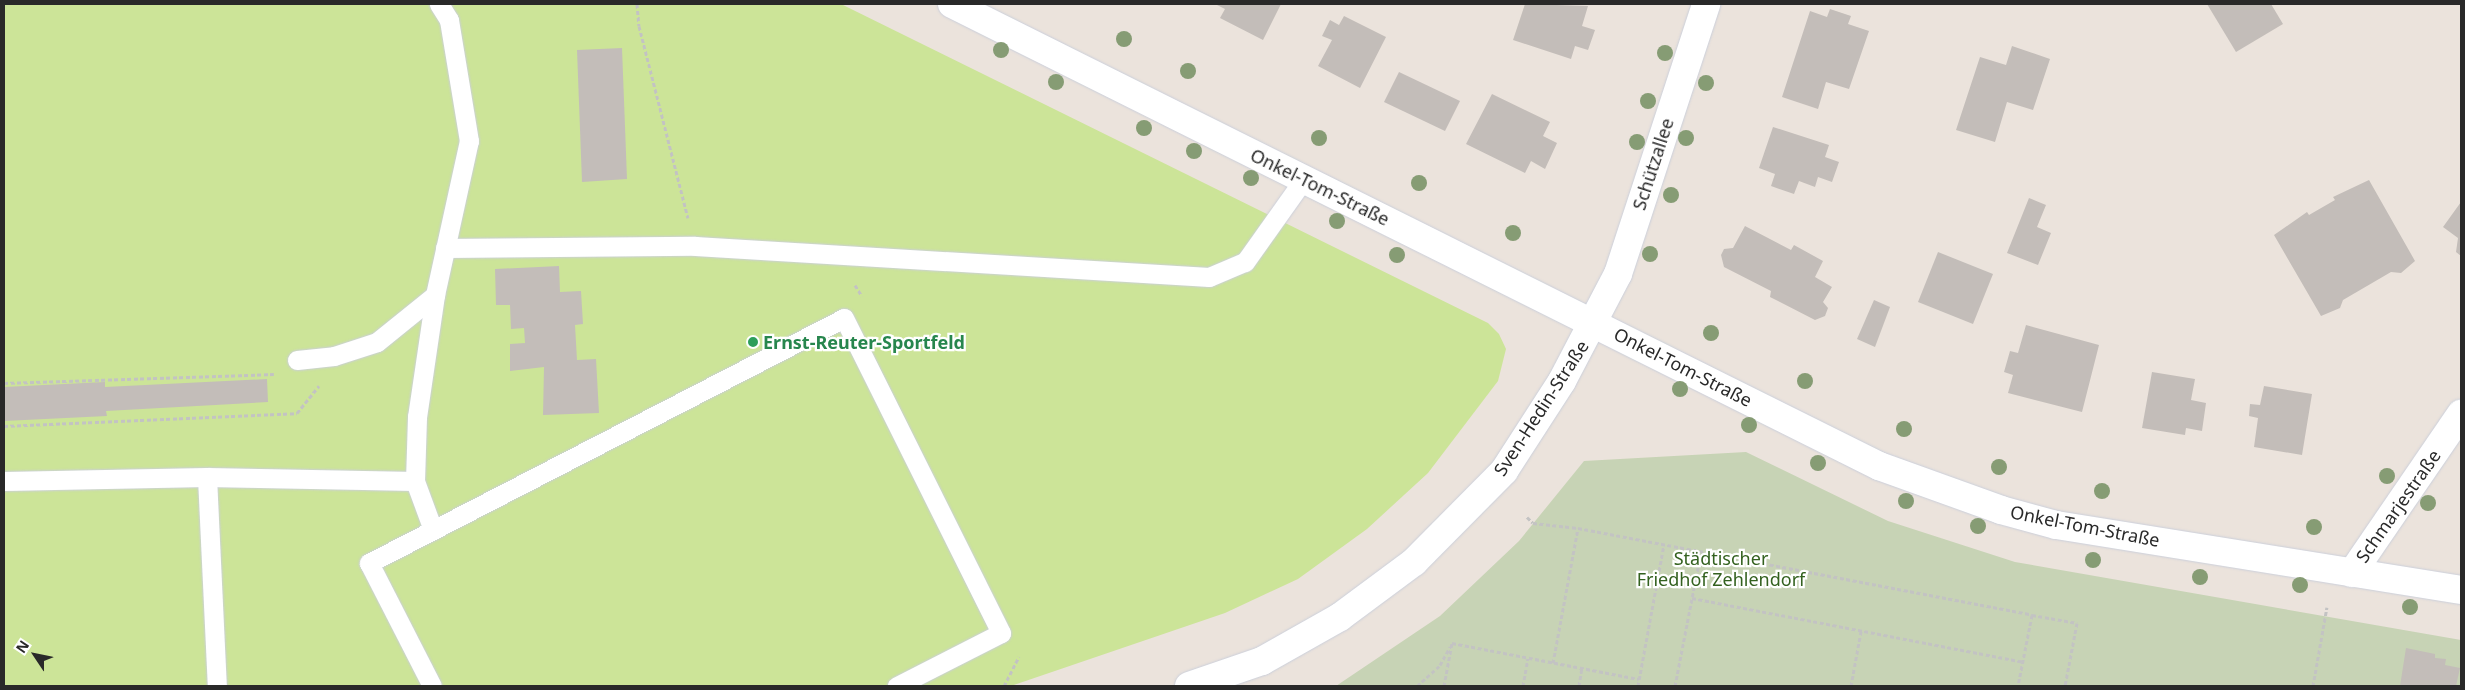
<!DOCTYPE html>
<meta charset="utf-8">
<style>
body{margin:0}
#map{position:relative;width:2465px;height:690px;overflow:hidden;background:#ebe3dc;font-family:"Noto Sans",sans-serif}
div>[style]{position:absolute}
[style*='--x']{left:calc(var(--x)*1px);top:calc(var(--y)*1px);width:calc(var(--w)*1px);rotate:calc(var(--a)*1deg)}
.cemetery>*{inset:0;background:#c7d3b5}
.pitch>*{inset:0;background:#cce498}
.building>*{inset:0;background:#c3bdb9}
.path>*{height:3px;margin-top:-1.5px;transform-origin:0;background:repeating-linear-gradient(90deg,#c3c3c3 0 4px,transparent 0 6.5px)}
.roads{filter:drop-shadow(0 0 1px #cbcfda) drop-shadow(0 0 1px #cbcfda)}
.lane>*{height:19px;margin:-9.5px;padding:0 9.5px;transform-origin:9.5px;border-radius:9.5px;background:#fff}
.street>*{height:28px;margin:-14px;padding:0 14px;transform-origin:14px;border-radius:14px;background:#fff}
.secondary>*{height:28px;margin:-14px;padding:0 14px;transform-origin:14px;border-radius:14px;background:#fff}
.trees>*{width:16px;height:16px;margin:-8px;border-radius:50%;background:#869c74}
.dots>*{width:14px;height:14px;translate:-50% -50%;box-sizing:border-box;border:2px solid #fff;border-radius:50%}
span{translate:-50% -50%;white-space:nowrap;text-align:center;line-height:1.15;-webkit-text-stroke:4.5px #fff;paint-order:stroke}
.street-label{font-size:18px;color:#292929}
.leisure-label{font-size:18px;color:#27864d;font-weight:700}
.left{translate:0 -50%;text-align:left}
.park-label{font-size:18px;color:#33611f}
.frame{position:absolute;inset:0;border:5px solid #292929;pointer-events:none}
.north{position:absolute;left:10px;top:630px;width:50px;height:50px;-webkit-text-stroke:4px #fff;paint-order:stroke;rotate:304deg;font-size:14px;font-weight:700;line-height:20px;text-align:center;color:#292929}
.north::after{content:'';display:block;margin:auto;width:18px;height:22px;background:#292929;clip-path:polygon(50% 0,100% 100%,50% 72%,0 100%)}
</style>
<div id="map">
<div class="cemetery">
<i style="clip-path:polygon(1746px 452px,1888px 521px,2015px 562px,2461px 640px,2461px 686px,1336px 686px,1440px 616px,1519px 541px,1584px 461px)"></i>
</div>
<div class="pitch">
<i style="clip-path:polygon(4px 4px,841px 4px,1488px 323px,1499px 334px,1506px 349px,1498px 381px,1428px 473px,1367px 529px,1298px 579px,1225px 613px,1011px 686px,4px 686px)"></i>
</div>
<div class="building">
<i style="clip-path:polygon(1215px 4px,1281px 4px,1263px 40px,1220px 18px,1225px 9px)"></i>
<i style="clip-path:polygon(1525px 4px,1588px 6px,1582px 26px,1595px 30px,1588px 50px,1575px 46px,1571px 59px,1513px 40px)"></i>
<i style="clip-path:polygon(2207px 4px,2271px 4px,2283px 24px,2236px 52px)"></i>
<i style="clip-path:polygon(1830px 9px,1851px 16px,1848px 24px,1869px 31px,1849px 89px,1826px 82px,1818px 109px,1782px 97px,1810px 11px,1827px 17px)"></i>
<i style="clip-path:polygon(1344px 16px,1386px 37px,1360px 88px,1318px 66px,1332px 40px,1322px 36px,1330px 20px,1339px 25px)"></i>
<i style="clip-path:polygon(2012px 46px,2050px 59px,2033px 110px,2007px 102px,1995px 142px,1956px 130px,1980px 57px,2006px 65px)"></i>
<i style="clip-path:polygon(622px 48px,627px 179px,582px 182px,577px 50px)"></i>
<i style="clip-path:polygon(1399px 72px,1460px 101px,1445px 131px,1384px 102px)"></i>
<i style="clip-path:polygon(1492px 94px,1550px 122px,1543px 136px,1557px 143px,1545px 169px,1531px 161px,1525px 173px,1466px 144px)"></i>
<i style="clip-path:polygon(1773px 127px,1829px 145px,1825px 157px,1839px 162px,1832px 182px,1818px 177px,1815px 187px,1799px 181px,1794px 194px,1771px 186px,1775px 174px,1759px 168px)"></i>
<i style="clip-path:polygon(2369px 180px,2415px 261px,2401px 273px,2391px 272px,2343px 300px,2340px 308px,2321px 316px,2274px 235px,2307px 212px,2309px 215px,2335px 200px,2333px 197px)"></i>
<i style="clip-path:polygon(2029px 198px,2046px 205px,2037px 227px,2051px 233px,2038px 265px,2007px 253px)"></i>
<i style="clip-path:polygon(2461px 202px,2461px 256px,2456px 252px,2458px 238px,2443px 227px)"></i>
<i style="clip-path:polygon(1745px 226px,1791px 250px,1794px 245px,1823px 261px,1815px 277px,1832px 287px,1823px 302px,1828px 308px,1825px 316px,1815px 320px,1770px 297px,1771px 291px,1724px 267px,1721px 255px,1724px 249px,1733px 248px)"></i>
<i style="clip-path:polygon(1938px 252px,1993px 274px,1973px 324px,1918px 302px)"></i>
<i style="clip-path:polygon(559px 266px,560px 292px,581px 291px,583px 324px,575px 325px,577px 360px,596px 359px,599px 413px,543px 415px,544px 367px,510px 371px,510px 344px,525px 343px,524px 328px,511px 329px,510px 305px,496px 305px,495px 269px)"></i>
<i style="clip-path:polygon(1874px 300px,1890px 307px,1875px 347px,1857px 339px)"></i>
<i style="clip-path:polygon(2026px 325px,2099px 345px,2082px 412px,2008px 393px,2013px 375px,2004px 372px,2010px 351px,2018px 353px)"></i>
<i style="clip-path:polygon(2152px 372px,2195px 379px,2191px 400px,2206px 403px,2202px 431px,2186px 428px,2185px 435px,2142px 428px)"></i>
<i style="clip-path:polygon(267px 379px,268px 402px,106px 411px,107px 416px,4px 421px,4px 387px,105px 382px,105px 387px)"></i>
<i style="clip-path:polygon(2264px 386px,2312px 394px,2302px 455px,2254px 447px,2258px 418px,2249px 416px,2250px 404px,2260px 405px)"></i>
<i style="clip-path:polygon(2406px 648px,2435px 654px,2435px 658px,2446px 659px,2445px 665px,2460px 668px,2456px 686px,2400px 686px)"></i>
</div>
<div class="path">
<i style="--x:637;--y:4;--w:22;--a:85"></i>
<i style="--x:639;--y:26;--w:198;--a:75.7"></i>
<i style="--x:855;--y:285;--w:13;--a:58"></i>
<i style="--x:4;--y:383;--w:270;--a:-1.9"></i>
<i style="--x:4;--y:426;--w:293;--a:-2.5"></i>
<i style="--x:297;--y:413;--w:35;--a:-51"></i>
<i style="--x:1527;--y:517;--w:8;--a:45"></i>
<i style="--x:1533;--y:523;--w:45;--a:6.3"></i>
<i style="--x:1692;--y:598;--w:337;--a:10.9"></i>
<i style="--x:2032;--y:615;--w:46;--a:10.1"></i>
<i style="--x:2077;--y:623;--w:64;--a:100.8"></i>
<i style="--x:1553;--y:663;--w:137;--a:-79.5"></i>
<i style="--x:1578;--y:528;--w:462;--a:10.8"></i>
<i style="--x:2032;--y:615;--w:72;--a:101.2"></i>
<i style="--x:1004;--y:686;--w:33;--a:-63"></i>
<i style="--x:1417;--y:686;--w:31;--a:-42"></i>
<i style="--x:1440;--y:665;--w:21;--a:-61"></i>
<i style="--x:1444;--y:686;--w:44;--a:-79.5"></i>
<i style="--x:1452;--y:643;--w:190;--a:10.9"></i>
<i style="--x:1523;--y:686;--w:28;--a:-80"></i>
<i style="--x:1579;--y:686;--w:18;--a:-81"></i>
<i style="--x:1638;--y:686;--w:143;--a:-79.6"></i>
<i style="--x:1675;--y:686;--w:136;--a:-79"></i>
<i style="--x:1851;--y:686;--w:56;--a:-79.7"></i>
<i style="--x:2313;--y:686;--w:80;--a:-80"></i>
</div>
<div class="roads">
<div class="lane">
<i style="--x:445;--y:248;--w:250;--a:-0.5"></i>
<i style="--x:695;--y:246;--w:515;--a:3.45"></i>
<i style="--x:1209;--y:277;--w:39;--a:-23"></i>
<i style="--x:1245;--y:262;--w:102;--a:-54.6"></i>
<i style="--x:297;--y:360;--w:37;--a:-6"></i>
<i style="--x:334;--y:356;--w:45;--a:-18"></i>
<i style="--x:377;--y:342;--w:75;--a:-39"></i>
<i style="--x:207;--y:477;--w:209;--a:87.3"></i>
<i style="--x:4;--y:481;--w:203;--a:-1.1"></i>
<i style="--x:207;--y:477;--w:208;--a:1.1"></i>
<i style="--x:433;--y:530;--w:52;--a:-110.2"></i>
<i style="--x:415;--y:481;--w:64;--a:-88.2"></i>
<i style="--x:417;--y:417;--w:123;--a:-81.6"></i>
<i style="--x:435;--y:295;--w:158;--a:-77.6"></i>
<i style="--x:469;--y:141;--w:123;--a:-99.4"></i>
<i style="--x:449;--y:20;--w:19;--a:-122"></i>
<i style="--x:432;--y:686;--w:138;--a:-117.1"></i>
<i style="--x:369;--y:563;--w:534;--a:-27.28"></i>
<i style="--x:844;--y:318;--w:352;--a:63.5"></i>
<i style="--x:1001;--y:633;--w:117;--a:153"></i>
</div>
<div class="street">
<i style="--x:2352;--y:573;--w:193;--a:-55.6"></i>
<i style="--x:1189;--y:686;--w:77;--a:-18.9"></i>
<i style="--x:1262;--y:661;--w:90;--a:-29.4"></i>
<i style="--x:1340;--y:617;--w:92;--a:-36.6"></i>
<i style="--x:1414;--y:562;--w:128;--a:-45.3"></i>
<i style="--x:1504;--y:471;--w:107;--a:-57.2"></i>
<i style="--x:1562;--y:381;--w:121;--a:-62.4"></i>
<i style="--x:1618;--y:274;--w:284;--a:-71.9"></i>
</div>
<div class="secondary">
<i style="--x:952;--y:4;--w:1036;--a:26.49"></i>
<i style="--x:1879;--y:466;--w:130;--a:19.8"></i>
<i style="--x:2001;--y:510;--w:57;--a:15.3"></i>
<i style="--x:2056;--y:525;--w:410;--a:9.1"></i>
</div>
</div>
<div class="trees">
<i style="left:1124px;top:39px"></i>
<i style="left:1001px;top:50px"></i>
<i style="left:1665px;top:53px"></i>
<i style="left:1188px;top:71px"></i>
<i style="left:1056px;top:82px"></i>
<i style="left:1706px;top:83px"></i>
<i style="left:1648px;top:101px"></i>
<i style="left:1144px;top:128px"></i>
<i style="left:1319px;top:138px"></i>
<i style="left:1686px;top:138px"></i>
<i style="left:1637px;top:142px"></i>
<i style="left:1194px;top:151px"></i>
<i style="left:1251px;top:178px"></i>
<i style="left:1419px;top:183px"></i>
<i style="left:1671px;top:195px"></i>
<i style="left:1337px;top:221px"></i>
<i style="left:1513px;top:233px"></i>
<i style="left:1650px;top:254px"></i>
<i style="left:1397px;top:255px"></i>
<i style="left:1711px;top:333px"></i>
<i style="left:1805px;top:381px"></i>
<i style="left:1680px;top:389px"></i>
<i style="left:1749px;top:425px"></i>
<i style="left:1904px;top:429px"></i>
<i style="left:1818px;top:463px"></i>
<i style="left:1999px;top:467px"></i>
<i style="left:2387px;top:476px"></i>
<i style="left:2102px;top:491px"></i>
<i style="left:1906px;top:501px"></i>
<i style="left:2428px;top:503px"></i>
<i style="left:1978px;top:526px"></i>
<i style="left:2314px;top:527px"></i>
<i style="left:2093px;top:560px"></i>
<i style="left:2200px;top:577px"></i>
<i style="left:2300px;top:585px"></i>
<i style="left:2410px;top:607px"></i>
</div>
<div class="dots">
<i style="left:753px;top:342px;background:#2e9e5b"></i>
</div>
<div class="street-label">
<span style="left:1653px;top:164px;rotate:-72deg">Schützallee</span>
<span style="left:1320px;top:187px;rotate:26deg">Onkel-Tom-Straße</span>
<span style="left:1683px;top:367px;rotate:27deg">Onkel-Tom-Straße</span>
<span style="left:1541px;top:408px;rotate:-57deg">Sven-Hedin-Straße</span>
<span style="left:2398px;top:506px;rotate:-55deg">Schmarjestraße</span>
<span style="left:2085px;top:526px;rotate:11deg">Onkel-Tom-Straße</span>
</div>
<div class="leisure-label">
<span class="left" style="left:763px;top:342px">Ernst-Reuter-Sportfeld</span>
</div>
<div class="park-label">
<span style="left:1721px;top:569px">Städtischer<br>Friedhof Zehlendorf</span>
</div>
<div class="frame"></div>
<div class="north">N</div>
</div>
